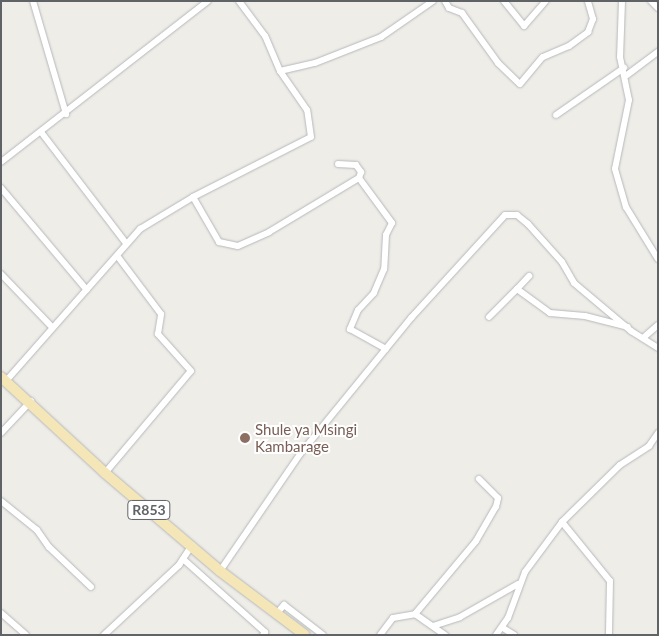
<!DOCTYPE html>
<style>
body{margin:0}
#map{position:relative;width:659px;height:636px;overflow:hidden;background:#efede8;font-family:Lato,sans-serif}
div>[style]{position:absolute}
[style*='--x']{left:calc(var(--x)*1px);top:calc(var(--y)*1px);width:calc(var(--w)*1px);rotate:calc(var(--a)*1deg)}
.roads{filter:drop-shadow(0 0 1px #b5b8bb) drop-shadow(0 0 1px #b5b8bb)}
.minor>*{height:6px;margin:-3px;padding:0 3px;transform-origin:3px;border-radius:3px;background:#fff}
.primary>*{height:10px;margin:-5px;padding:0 5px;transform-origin:5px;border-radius:5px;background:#f5e6b8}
.dots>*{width:14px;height:14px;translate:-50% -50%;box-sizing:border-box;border:2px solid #fff;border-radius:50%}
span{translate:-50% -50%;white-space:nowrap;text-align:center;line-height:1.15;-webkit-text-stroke:4px #fff;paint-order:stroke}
.shield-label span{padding:1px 4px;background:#fff;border:1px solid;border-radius:4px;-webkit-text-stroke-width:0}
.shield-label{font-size:14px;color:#5f6366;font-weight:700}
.education-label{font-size:15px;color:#785e54}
.left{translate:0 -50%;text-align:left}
.frame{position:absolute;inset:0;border:2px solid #5f6366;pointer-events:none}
</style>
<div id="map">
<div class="roads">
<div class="minor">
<i style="--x:33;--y:1;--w:118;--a:73.7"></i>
<i style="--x:445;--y:1;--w:8;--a:60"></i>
<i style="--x:449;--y:8;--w:14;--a:21"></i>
<i style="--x:462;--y:13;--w:62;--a:54.2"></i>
<i style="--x:498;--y:63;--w:30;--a:44"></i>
<i style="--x:520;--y:84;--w:35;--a:-50"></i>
<i style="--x:543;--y:57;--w:28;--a:-23"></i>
<i style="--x:569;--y:46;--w:24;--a:-36"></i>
<i style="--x:588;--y:32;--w:14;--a:-69"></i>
<i style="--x:593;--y:19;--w:19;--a:-106"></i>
<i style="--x:504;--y:1;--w:32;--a:51"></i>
<i style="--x:524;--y:26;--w:33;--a:-49"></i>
<i style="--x:622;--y:1;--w:56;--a:92"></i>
<i style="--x:620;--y:57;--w:44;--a:78.2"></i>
<i style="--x:629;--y:100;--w:70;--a:101.5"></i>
<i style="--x:615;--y:169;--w:40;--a:74"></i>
<i style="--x:626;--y:207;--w:61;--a:58.4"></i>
<i style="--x:651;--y:1;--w:10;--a:45"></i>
<i style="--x:280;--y:71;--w:36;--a:-13"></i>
<i style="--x:315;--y:63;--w:71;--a:-21.5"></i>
<i style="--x:381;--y:37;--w:63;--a:-34.7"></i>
<i style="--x:627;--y:75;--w:39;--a:-37"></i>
<i style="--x:556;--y:115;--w:83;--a:-34.7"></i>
<i style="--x:41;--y:132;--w:138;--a:52.6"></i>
<i style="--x:1;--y:162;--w:262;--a:-37.9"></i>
<i style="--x:338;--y:164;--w:18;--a:3"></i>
<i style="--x:356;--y:165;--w:9;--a:54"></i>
<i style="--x:361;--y:172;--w:6;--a:108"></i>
<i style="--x:359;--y:178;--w:56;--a:53.7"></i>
<i style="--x:392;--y:223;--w:13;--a:117"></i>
<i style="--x:386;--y:235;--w:34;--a:93"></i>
<i style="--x:384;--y:269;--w:26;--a:113"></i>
<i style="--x:374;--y:293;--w:23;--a:133"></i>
<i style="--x:358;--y:310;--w:21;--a:113"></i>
<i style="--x:350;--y:329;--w:41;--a:29.1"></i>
<i style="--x:1;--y:188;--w:133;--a:49.9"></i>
<i style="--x:193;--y:197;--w:52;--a:60"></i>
<i style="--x:219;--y:242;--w:19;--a:12"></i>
<i style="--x:238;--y:246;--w:34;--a:-24"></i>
<i style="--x:269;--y:232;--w:105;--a:-31"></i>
<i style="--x:1;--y:274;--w:74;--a:46.1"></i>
<i style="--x:517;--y:289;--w:18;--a:-47"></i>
<i style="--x:489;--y:317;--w:40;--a:-45"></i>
<i style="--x:517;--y:289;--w:41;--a:36"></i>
<i style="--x:550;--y:313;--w:35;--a:5"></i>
<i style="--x:585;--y:316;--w:44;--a:14.3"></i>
<i style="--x:643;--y:338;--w:20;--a:-41"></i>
<i style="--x:6;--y:381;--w:203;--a:-48.6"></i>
<i style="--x:140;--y:229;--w:62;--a:-31.1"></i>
<i style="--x:193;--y:197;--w:132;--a:-27"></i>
<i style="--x:311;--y:137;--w:27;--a:-98"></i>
<i style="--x:307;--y:110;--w:47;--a:-124.7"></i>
<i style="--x:280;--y:71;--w:38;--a:-113"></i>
<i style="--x:265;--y:36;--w:44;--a:-126.6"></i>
<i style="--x:1;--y:433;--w:44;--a:-46.8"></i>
<i style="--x:105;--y:473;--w:133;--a:-49.9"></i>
<i style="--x:191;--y:371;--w:50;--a:-131.7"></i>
<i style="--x:158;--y:334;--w:20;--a:-81"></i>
<i style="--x:161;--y:314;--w:71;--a:-127"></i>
<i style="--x:1;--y:501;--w:46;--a:38.9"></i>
<i style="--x:37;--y:530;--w:21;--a:55"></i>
<i style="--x:49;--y:547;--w:58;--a:43.6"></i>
<i style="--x:562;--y:522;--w:76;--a:50.9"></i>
<i style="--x:610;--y:581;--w:54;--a:91.1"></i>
<i style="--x:183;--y:559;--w:110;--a:41.7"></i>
<i style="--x:265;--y:632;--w:4;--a:124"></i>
<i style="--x:220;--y:571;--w:142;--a:-55.6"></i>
<i style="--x:300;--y:454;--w:176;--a:-50.8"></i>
<i style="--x:411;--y:318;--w:139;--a:-47.6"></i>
<i style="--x:505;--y:215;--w:12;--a:0"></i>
<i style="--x:517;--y:215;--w:14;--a:39"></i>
<i style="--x:528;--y:224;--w:51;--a:48.2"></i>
<i style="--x:562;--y:262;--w:24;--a:60"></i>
<i style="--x:574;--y:283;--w:75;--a:40.1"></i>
<i style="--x:631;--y:331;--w:32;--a:32"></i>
<i style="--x:1;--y:613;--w:33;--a:41"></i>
<i style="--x:277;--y:613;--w:11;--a:-49"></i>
<i style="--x:284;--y:605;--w:49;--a:37.6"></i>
<i style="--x:415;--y:614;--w:95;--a:-50.1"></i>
<i style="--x:476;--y:541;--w:39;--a:-60"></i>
<i style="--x:496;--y:507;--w:9;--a:-77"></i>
<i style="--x:498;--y:498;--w:27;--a:-135"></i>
<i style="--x:433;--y:626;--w:28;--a:-18"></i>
<i style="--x:460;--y:617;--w:67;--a:-29.6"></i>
<i style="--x:503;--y:628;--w:13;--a:32"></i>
<i style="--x:104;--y:635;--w:103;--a:-43"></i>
<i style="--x:179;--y:565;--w:24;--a:-57"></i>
<i style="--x:380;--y:635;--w:21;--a:-53"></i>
<i style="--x:393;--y:618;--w:22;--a:-10"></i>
<i style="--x:415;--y:614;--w:37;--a:35"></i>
<i style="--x:496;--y:635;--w:21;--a:-55"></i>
<i style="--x:508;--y:618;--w:49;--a:-69.7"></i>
<i style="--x:525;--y:572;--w:62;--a:-53.5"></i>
<i style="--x:562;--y:522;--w:81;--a:-44.5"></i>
<i style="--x:620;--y:465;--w:35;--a:-33"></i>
<i style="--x:649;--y:446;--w:16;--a:-55"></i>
</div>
<div class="primary">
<i style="--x:1;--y:377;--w:142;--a:42.7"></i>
<i style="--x:105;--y:473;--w:151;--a:40.4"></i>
<i style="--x:220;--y:571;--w:106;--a:37"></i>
</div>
</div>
<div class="dots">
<i style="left:245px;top:438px;background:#8d6e63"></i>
</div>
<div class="shield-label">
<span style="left:149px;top:510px">R853</span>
</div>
<div class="education-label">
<span class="left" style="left:255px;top:438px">Shule ya Msingi<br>Kambarage</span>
</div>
<div class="frame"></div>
</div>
